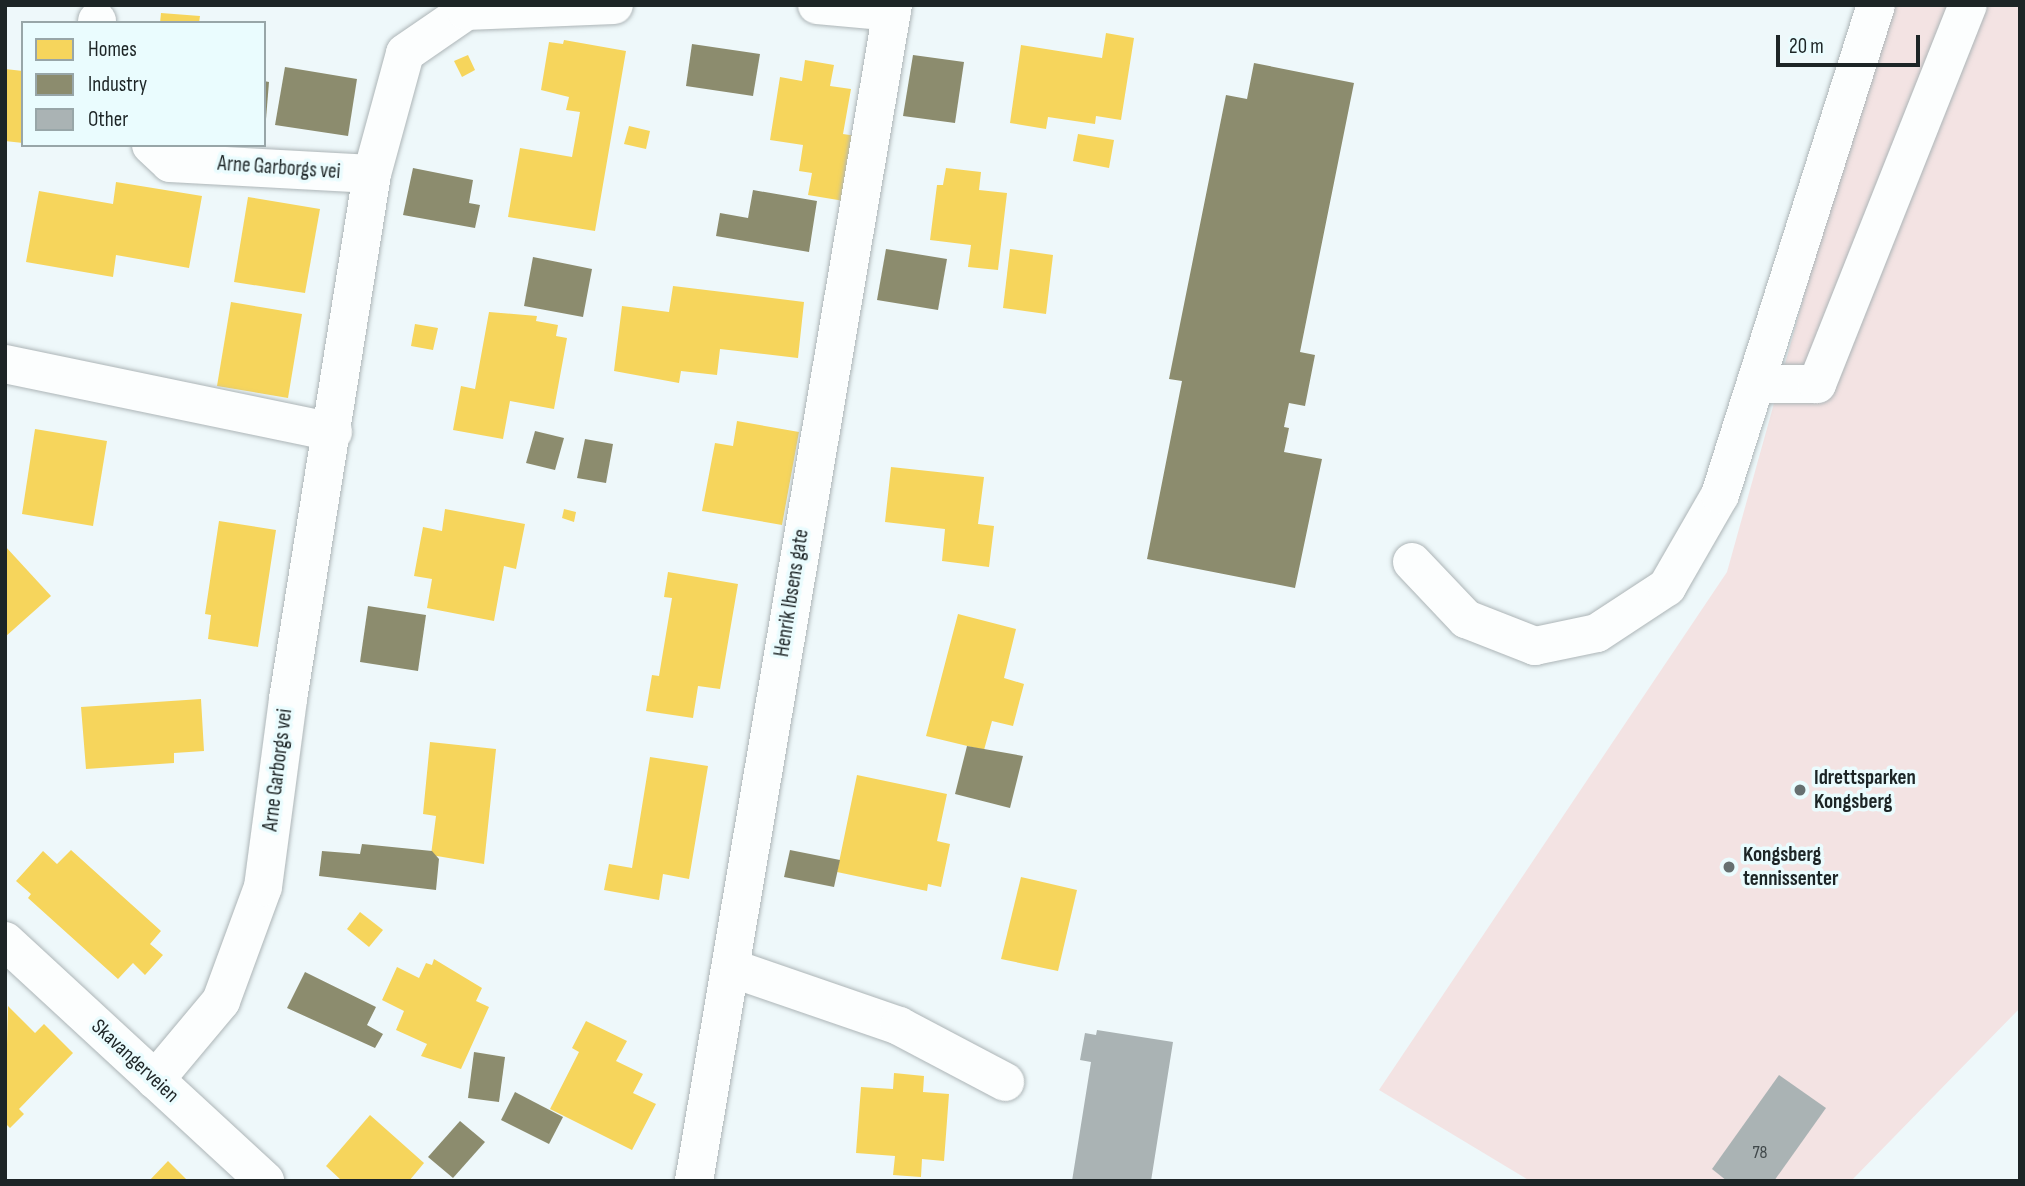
<!DOCTYPE html>
<style>
body{margin:0}
#map{position:relative;width:2025px;height:1186px;overflow:hidden;background:#eef8fa;font-family:"Sofia Sans Condensed",sans-serif}
div>[style]{position:absolute}
[style*='--x']{left:calc(var(--x)*1px);top:calc(var(--y)*1px);width:calc(var(--w)*1px);rotate:calc(var(--a)*1deg)}
.green>*{inset:0;background:#f3e3e3}
.homes>*{inset:0;background:#f6d55c}
.industry>*{inset:0;background:#8c8c6e}
.building>*{inset:0;background:#aab3b4}
.roads{filter:drop-shadow(0 0 2px #adb5b7) drop-shadow(0 0 2px #adb5b7)}
.minor>*{height:38px;margin:-19px;padding:0 19px;transform-origin:19px;border-radius:19px;background:#fcfefe}
.dots>*{width:19px;height:19px;translate:-50% -50%;box-sizing:border-box;border:4px solid #eafcfe;border-radius:50%}
span{translate:-50% -50%;white-space:nowrap;text-align:center;line-height:1.15;-webkit-text-stroke:7px #eafcfe;paint-order:stroke}
.number-label{font-size:18px;color:#40484a}
.number-label span{-webkit-text-stroke-width:0}
.street-label{font-size:21px;color:#1d2526}
.poi-label{font-size:21px;color:#1d2526;font-weight:700}
.left{translate:0 -50%;text-align:left}
.frame{position:absolute;inset:0;border:7px solid #1d2526;pointer-events:none}
.legend{position:absolute;left:21px;top:21px;width:245px;height:126px;box-sizing:border-box;background:#eafcfe;border:2px solid #98a6a8;margin:0;padding:9px 12px;list-style:none;font-size:21px;color:#1d2526}
.legend li{display:flex;align-items:center;gap:14px;height:35px}
.legend b{width:35px;border:2px solid #98a6a8}
.scale{position:absolute;left:1776px;top:35px;width:144px;height:32px;box-sizing:border-box;border:4px solid #1d2526;border-top:0;padding-left:9px;font-size:21px;line-height:24px;white-space:nowrap;color:#1d2526;-webkit-text-stroke:5px #eafcfe;paint-order:stroke}
</style>
<div id="map">
<div class="green">
<i style="clip-path:polygon(1885px 5px,2020px 5px,2020px 1008px,1851px 1181px,1530px 1181px,1379px 1090px,1727px 572px)"></i>
</div>
<div class="homes">
<i style="clip-path:polygon(161px 13px,200px 16px,199px 23px,160px 23px)"></i>
<i style="clip-path:polygon(1106px 33px,1134px 38px,1121px 120px,1096px 116px,1095px 124px,1048px 117px,1046px 129px,1010px 123px,1021px 45px,1102px 58px)"></i>
<i style="clip-path:polygon(564px 40px,626px 51px,595px 231px,508px 217px,520px 148px,572px 157px,580px 112px,566px 110px,569px 97px,541px 90px,549px 42px,563px 44px)"></i>
<i style="clip-path:polygon(468px 55px,475px 70px,462px 77px,454px 61px)"></i>
<i style="clip-path:polygon(805px 60px,834px 65px,830px 86px,851px 89px,843px 134px,856px 136px,844px 201px,808px 195px,812px 173px,799px 171px,803px 145px,770px 140px,780px 77px,802px 81px)"></i>
<i style="clip-path:polygon(5px 69px,23px 71px,23px 143px,5px 141px)"></i>
<i style="clip-path:polygon(629px 126px,650px 131px,646px 149px,624px 144px)"></i>
<i style="clip-path:polygon(1078px 134px,1114px 140px,1109px 168px,1073px 161px)"></i>
<i style="clip-path:polygon(946px 168px,981px 172px,979px 190px,1007px 193px,998px 270px,968px 267px,971px 245px,930px 240px,937px 185px,943px 185px)"></i>
<i style="clip-path:polygon(116px 182px,202px 196px,189px 268px,116px 255px,113px 277px,26px 262px,39px 191px,113px 204px)"></i>
<i style="clip-path:polygon(248px 197px,320px 209px,305px 293px,234px 282px)"></i>
<i style="clip-path:polygon(1010px 249px,1053px 255px,1046px 314px,1003px 308px)"></i>
<i style="clip-path:polygon(673px 286px,804px 302px,798px 358px,720px 349px,717px 375px,681px 371px,679px 383px,614px 371px,622px 306px,669px 312px)"></i>
<i style="clip-path:polygon(231px 302px,302px 314px,288px 398px,217px 386px)"></i>
<i style="clip-path:polygon(489px 312px,537px 316px,536px 321px,558px 325px,556px 336px,567px 338px,554px 409px,510px 401px,503px 439px,453px 430px,461px 386px,475px 389px)"></i>
<i style="clip-path:polygon(415px 324px,438px 328px,433px 350px,411px 346px)"></i>
<i style="clip-path:polygon(737px 421px,799px 432px,782px 525px,702px 511px,715px 443px,733px 446px)"></i>
<i style="clip-path:polygon(35px 429px,107px 441px,93px 526px,22px 514px)"></i>
<i style="clip-path:polygon(891px 467px,984px 477px,978px 524px,994px 526px,989px 567px,942px 561px,945px 529px,885px 522px)"></i>
<i style="clip-path:polygon(445px 509px,525px 524px,516px 569px,504px 566px,494px 621px,427px 608px,432px 579px,414px 576px,423px 527px,442px 531px)"></i>
<i style="clip-path:polygon(564px 509px,576px 512px,574px 522px,562px 518px)"></i>
<i style="clip-path:polygon(219px 521px,276px 530px,258px 647px,208px 639px,211px 615px,205px 614px)"></i>
<i style="clip-path:polygon(5px 546px,51px 596px,5px 637px)"></i>
<i style="clip-path:polygon(668px 572px,738px 584px,720px 689px,698px 686px,693px 718px,646px 711px,652px 675px,659px 676px,672px 598px,664px 597px)"></i>
<i style="clip-path:polygon(958px 614px,1016px 629px,1004px 678px,1024px 684px,1013px 726px,992px 721px,984px 750px,926px 736px)"></i>
<i style="clip-path:polygon(201px 699px,204px 751px,174px 753px,174px 763px,86px 769px,81px 707px)"></i>
<i style="clip-path:polygon(430px 742px,496px 749px,484px 864px,431px 855px,436px 816px,423px 814px)"></i>
<i style="clip-path:polygon(650px 757px,708px 766px,689px 879px,663px 874px,659px 900px,604px 890px,609px 864px,632px 868px)"></i>
<i style="clip-path:polygon(857px 775px,947px 794px,937px 841px,950px 844px,941px 887px,928px 884px,927px 891px,837px 872px)"></i>
<i style="clip-path:polygon(71px 850px,161px 931px,150px 944px,163px 955px,145px 975px,133px 963px,118px 979px,28px 898px,31px 894px,16px 881px,43px 851px,57px 864px)"></i>
<i style="clip-path:polygon(1021px 877px,1077px 890px,1058px 971px,1001px 959px)"></i>
<i style="clip-path:polygon(360px 912px,383px 930px,369px 947px,347px 929px)"></i>
<i style="clip-path:polygon(434px 959px,482px 988px,476px 1001px,489px 1007px,461px 1069px,421px 1056px,427px 1044px,396px 1030px,404px 1011px,382px 1000px,397px 967px,419px 978px,426px 963px,432px 965px)"></i>
<i style="clip-path:polygon(8px 1006px,35px 1033px,44px 1024px,73px 1053px,19px 1109px,24px 1114px,10px 1128px,5px 1123px)"></i>
<i style="clip-path:polygon(586px 1021px,627px 1041px,616px 1061px,643px 1074px,633px 1093px,656px 1104px,632px 1150px,550px 1109px,579px 1052px,572px 1048px)"></i>
<i style="clip-path:polygon(894px 1073px,924px 1076px,923px 1092px,949px 1094px,944px 1161px,922px 1159px,921px 1177px,893px 1175px,895px 1156px,856px 1153px,861px 1087px,893px 1089px)"></i>
<i style="clip-path:polygon(370px 1115px,424px 1163px,409px 1181px,342px 1181px,326px 1166px)"></i>
<i style="clip-path:polygon(168px 1161px,188px 1181px,149px 1181px)"></i>
</div>
<div class="industry">
<i style="clip-path:polygon(692px 44px,760px 54px,753px 96px,686px 86px)"></i>
<i style="clip-path:polygon(913px 55px,964px 62px,955px 123px,903px 116px)"></i>
<i style="clip-path:polygon(1254px 63px,1354px 83px,1300px 352px,1315px 355px,1305px 406px,1289px 403px,1284px 427px,1289px 428px,1284px 452px,1322px 459px,1295px 588px,1147px 559px,1182px 381px,1169px 379px,1226px 95px,1247px 99px)"></i>
<i style="clip-path:polygon(285px 67px,357px 79px,348px 136px,275px 125px)"></i>
<i style="clip-path:polygon(264px 81px,269px 82px,266px 119px,264px 119px)"></i>
<i style="clip-path:polygon(413px 168px,473px 180px,469px 203px,480px 205px,475px 228px,403px 215px)"></i>
<i style="clip-path:polygon(753px 190px,817px 201px,809px 252px,716px 236px,720px 213px,748px 218px)"></i>
<i style="clip-path:polygon(886px 249px,947px 259px,938px 310px,877px 300px)"></i>
<i style="clip-path:polygon(533px 257px,592px 269px,583px 317px,524px 306px)"></i>
<i style="clip-path:polygon(535px 431px,564px 438px,555px 470px,526px 463px)"></i>
<i style="clip-path:polygon(585px 439px,613px 444px,606px 483px,577px 478px)"></i>
<i style="clip-path:polygon(368px 606px,426px 615px,418px 671px,360px 662px)"></i>
<i style="clip-path:polygon(967px 746px,1023px 756px,1010px 808px,955px 794px)"></i>
<i style="clip-path:polygon(362px 844px,432px 851px,439px 859px,436px 890px,319px 876px,322px 851px,360px 854px)"></i>
<i style="clip-path:polygon(790px 850px,840px 860px,834px 887px,784px 877px)"></i>
<i style="clip-path:polygon(305px 972px,376px 1007px,367px 1025px,383px 1034px,375px 1048px,287px 1008px)"></i>
<i style="clip-path:polygon(474px 1052px,505px 1057px,499px 1102px,468px 1098px)"></i>
<i style="clip-path:polygon(515px 1092px,563px 1117px,549px 1144px,501px 1120px)"></i>
<i style="clip-path:polygon(460px 1121px,485px 1142px,453px 1178px,428px 1157px)"></i>
</div>
<div class="building">
<i style="clip-path:polygon(1097px 1030px,1173px 1042px,1151px 1181px,1072px 1181px,1091px 1062px,1080px 1060px,1085px 1033px,1096px 1035px)"></i>
<i style="clip-path:polygon(1779px 1075px,1826px 1108px,1774px 1181px,1727px 1181px,1712px 1169px)"></i>
</div>
<div class="roads">
<div class="minor">
<i style="--x:817;--y:5;--w:75;--a:5.3"></i>
<i style="--x:97;--y:21;--w:2;--a:90"></i>
<i style="--x:151;--y:145;--w:26;--a:43"></i>
<i style="--x:170;--y:163;--w:202;--a:3.1"></i>
<i style="--x:5;--y:364;--w:335;--a:11.7"></i>
<i style="--x:1757;--y:384;--w:60;--a:0"></i>
<i style="--x:1817;--y:384;--w:408;--a:-68.3"></i>
<i style="--x:1412;--y:562;--w:79;--a:46.5"></i>
<i style="--x:1466;--y:619;--w:74;--a:21.4"></i>
<i style="--x:1535;--y:646;--w:63;--a:-11.8"></i>
<i style="--x:1597;--y:633;--w:84;--a:-33.3"></i>
<i style="--x:1667;--y:587;--w:106;--a:-60.1"></i>
<i style="--x:1720;--y:495;--w:514;--a:-72.34"></i>
<i style="--x:5;--y:941;--w:354;--a:42.7"></i>
<i style="--x:731;--y:968;--w:178;--a:19"></i>
<i style="--x:899;--y:1026;--w:120;--a:27.8"></i>
<i style="--x:155;--y:1080;--w:103;--a:-50.1"></i>
<i style="--x:221;--y:1001;--w:121;--a:-69.8"></i>
<i style="--x:263;--y:887;--w:190;--a:-82.4"></i>
<i style="--x:288;--y:699;--w:532;--a:-80.91"></i>
<i style="--x:372;--y:174;--w:125;--a:-74.7"></i>
<i style="--x:405;--y:53;--w:74;--a:-34.5"></i>
<i style="--x:466;--y:11;--w:148;--a:-2.3"></i>
<i style="--x:694;--y:1181;--w:1193;--a:-80.4"></i>
</div>
</div>
<div class="dots">
<i style="left:1800px;top:790px;background:#666f70"></i>
<i style="left:1729px;top:867px;background:#666f70"></i>
</div>
<div class="number-label">
<span style="left:1760px;top:1153px">78</span>
</div>
<div class="street-label">
<span style="left:279px;top:168px;rotate:4deg">Arne Garborgs vei</span>
<span style="left:792px;top:593px;rotate:-81deg">Henrik Ibsens gate</span>
<span style="left:278px;top:770px;rotate:-83deg">Arne Garborgs vei</span>
<span style="left:135px;top:1061px;rotate:43deg">Skavangerveien</span>
</div>
<div class="poi-label">
<span class="left" style="left:1814px;top:790px">Idrettsparken<br>Kongsberg</span>
<span class="left" style="left:1743px;top:867px">Kongsberg<br>tennissenter</span>
</div>
<div class="frame"></div>
<ul class="legend">
<li><b style="height:19px;background:#f6d55c"></b>Homes</li>
<li><b style="height:19px;background:#8c8c6e"></b>Industry</li>
<li><b style="height:19px;background:#aab3b4"></b>Other</li>
</ul>
<div class="scale">20 m</div>
</div>
